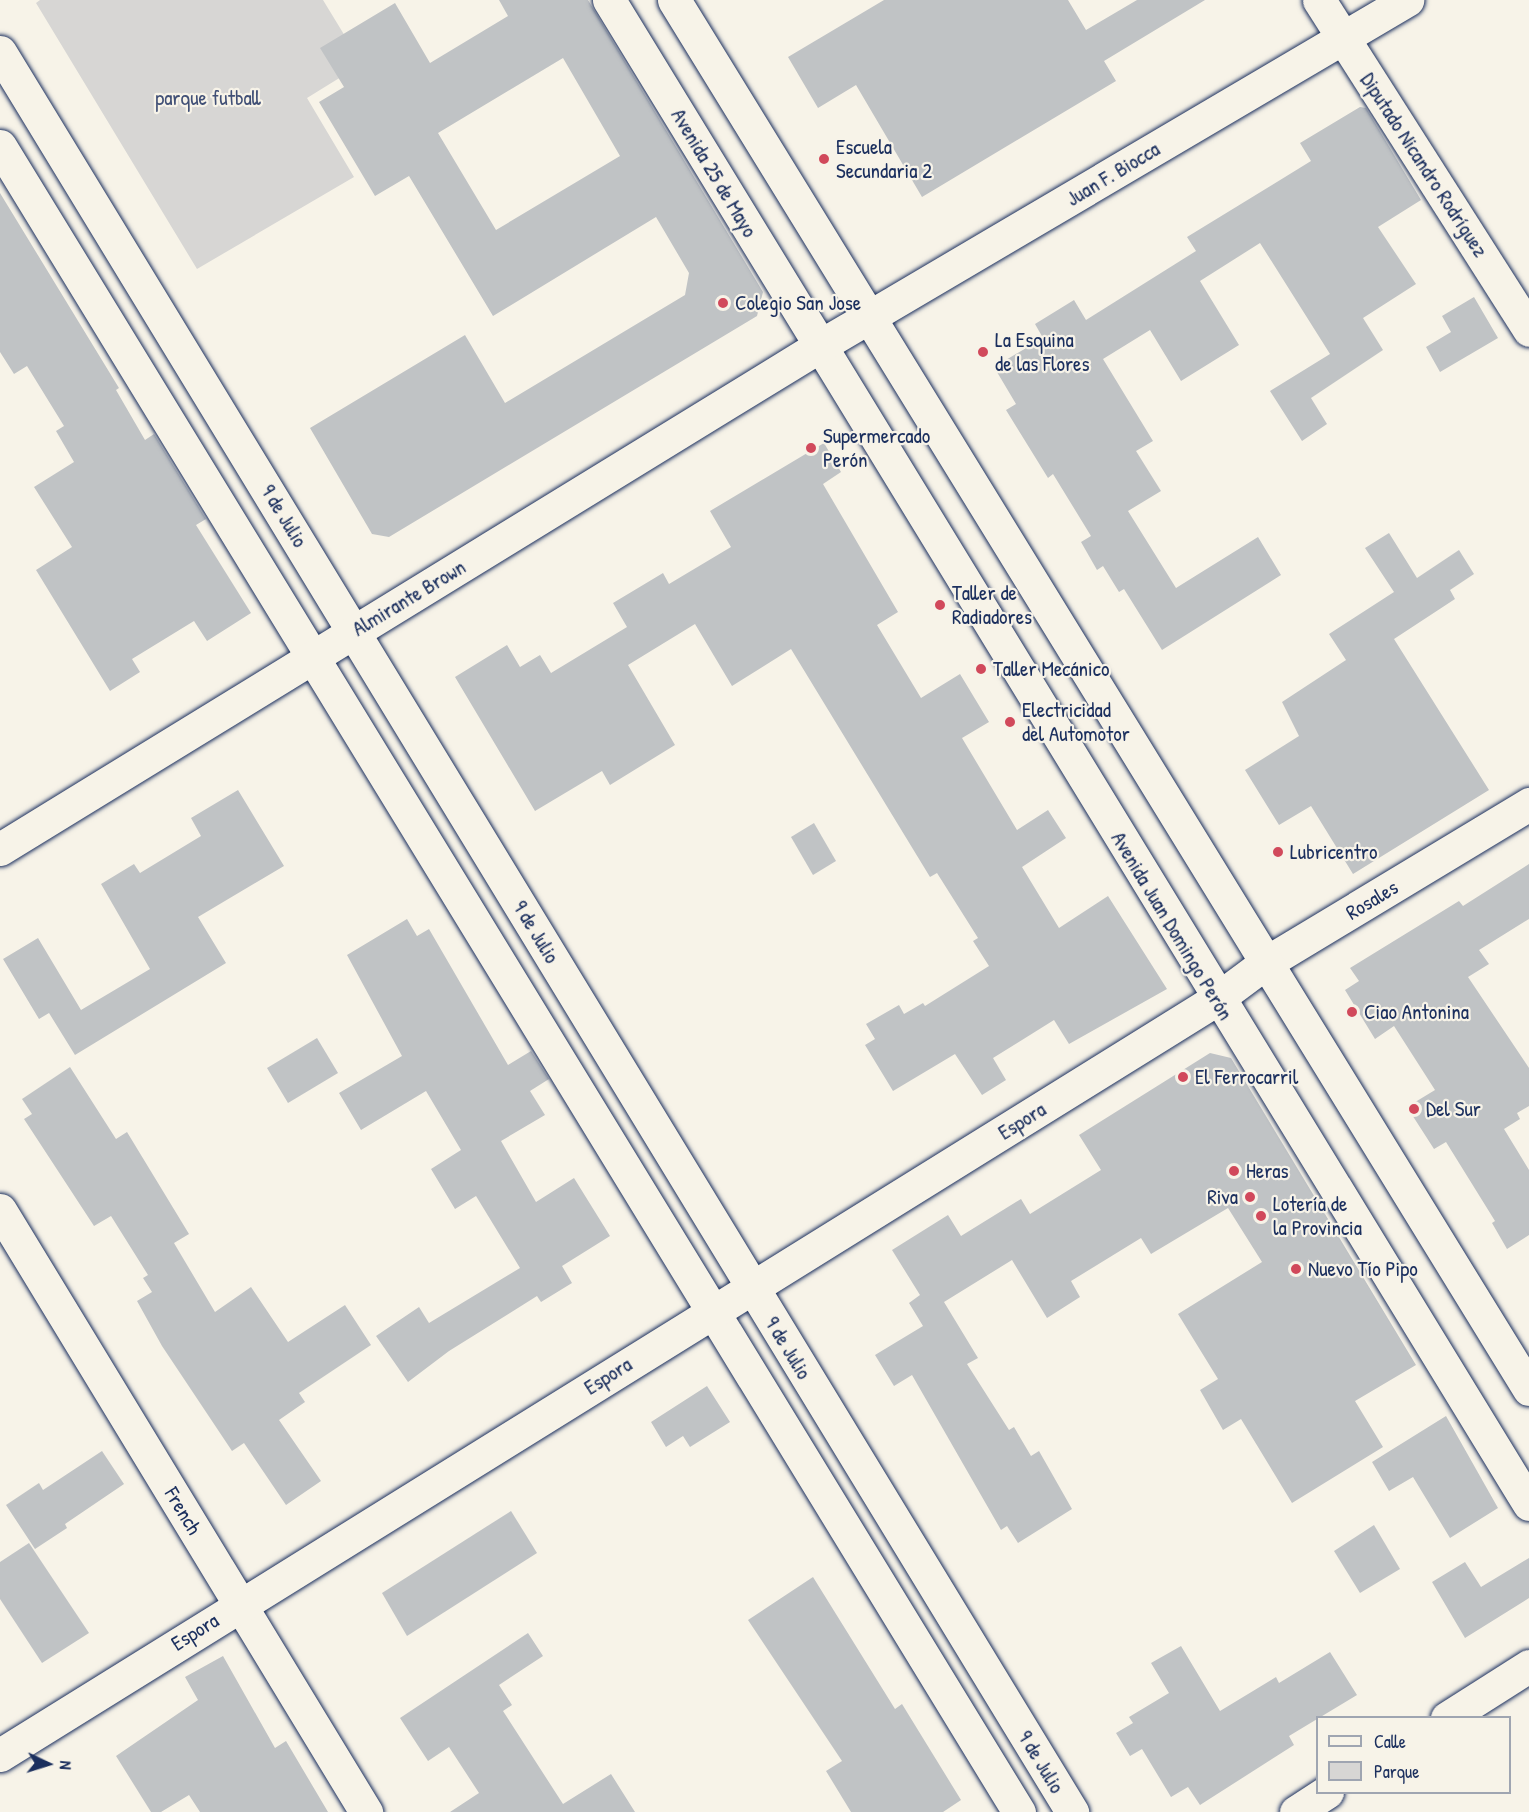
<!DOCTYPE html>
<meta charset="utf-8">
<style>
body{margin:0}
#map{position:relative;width:1529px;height:1812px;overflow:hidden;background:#f7f3e8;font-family:"Patrick Hand",sans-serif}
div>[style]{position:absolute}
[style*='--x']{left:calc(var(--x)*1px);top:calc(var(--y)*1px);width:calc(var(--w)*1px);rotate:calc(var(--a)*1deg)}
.green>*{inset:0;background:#d7d6d4}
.building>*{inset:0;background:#c0c3c5}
.roads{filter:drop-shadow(0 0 2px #1b2f5e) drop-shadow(0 0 2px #1b2f5e)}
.street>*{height:33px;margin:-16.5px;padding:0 16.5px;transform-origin:16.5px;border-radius:16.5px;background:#f7f3e8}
.secondary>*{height:33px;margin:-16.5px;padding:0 16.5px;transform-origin:16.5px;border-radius:16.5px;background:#f7f3e8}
.dots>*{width:16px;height:16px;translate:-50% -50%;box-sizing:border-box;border:3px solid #f7f3e8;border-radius:50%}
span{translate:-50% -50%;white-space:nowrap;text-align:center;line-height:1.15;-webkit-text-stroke:4.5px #f7f3e8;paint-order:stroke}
.park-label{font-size:21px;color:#415076}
.poi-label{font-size:21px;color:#1b2f5e}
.left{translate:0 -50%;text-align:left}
.right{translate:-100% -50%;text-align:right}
.street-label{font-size:21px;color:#1b2f5e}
.legend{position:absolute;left:1316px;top:1716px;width:195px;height:78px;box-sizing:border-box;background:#f7f3e8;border:2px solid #9fa5b1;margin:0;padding:8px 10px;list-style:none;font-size:18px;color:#1b2f5e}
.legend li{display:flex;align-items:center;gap:12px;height:30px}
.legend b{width:30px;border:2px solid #9fa5b1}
.north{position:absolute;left:18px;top:1734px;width:60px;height:60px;-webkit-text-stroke:4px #f7f3e8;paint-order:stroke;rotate:94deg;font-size:16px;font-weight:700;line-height:24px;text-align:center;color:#1b2f5e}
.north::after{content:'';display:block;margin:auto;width:21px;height:27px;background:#1b2f5e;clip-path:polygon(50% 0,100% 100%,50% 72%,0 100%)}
</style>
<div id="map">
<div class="green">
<i style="clip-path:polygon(40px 0,323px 0,362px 64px,307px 98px,354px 177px,197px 269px,36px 3px)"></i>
</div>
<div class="building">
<i style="clip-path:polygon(evenodd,499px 0,588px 0,763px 292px,757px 316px,389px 537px,372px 534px,310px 428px,465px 335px,505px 403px,685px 295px,689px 273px,656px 217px,493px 316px,409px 176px,375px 196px,319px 102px,344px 87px,320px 48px,395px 3px,430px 63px,508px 16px,499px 0,563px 58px,620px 156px,496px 230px,438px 133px,563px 58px)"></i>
<i style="clip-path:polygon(884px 0,1068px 0,1086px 30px,1137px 0,1205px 0,1104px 61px,1116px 81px,922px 197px,856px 85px,818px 108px,788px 57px)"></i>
<i style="clip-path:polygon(1360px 107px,1366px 108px,1421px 200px,1378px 227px,1416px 284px,1363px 318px,1383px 350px,1311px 398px,1327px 424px,1302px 441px,1270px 391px,1330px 354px,1260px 243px,1200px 281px,1239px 345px,1181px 381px,1150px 330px,1103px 359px,1153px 441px,1136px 451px,1161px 491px,1128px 511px,1176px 588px,1258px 537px,1281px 575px,1162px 650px,1124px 589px,1119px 592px,1103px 566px,1097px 570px,1081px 542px,1091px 536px,1053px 474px,1048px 478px,1006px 410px,1016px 404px,994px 367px,1043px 338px,1035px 324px,1074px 300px,1086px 320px,1196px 251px,1187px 237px,1311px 161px,1300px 143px)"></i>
<i style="clip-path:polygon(0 193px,119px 388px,116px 390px,145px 440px,154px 434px,206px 519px,196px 525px,251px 613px,207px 641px,194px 621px,132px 659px,140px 672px,110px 691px,36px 570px,72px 547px,34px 487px,74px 462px,56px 431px,64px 426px,27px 366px,14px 374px,0 352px)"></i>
<i style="clip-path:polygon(1474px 297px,1498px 338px,1440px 372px,1426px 347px,1451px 332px,1442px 316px)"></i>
<i style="clip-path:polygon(824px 443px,841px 472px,823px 484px,898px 612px,877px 625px,921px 698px,960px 674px,989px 722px,962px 738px,1017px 830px,1048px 810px,1066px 838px,1022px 867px,1059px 928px,1108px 896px,1167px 989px,1069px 1044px,1054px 1020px,993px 1058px,1006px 1080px,982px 1095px,955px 1054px,893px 1091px,865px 1045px,875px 1039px,866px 1024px,899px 1005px,904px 1014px,923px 1003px,925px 1006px,989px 966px,973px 941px,978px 938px,937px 873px,930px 877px,791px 649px,732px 686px,695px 624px,628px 665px,675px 745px,610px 785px,602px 771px,535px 811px,455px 677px,507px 645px,520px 667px,540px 655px,551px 673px,627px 627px,613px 603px,663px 573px,669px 584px,731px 547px,710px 511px)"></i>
<i style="clip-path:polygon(1389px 533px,1417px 578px,1459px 550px,1474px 574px,1450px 590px,1455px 599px,1394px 639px,1489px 790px,1353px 874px,1311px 806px,1279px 825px,1245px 770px,1299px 736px,1282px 702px,1346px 660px,1329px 634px,1394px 592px,1365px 548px)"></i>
<i style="clip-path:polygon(238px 790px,284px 866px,198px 917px,226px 963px,75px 1055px,49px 1013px,39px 1019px,3px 959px,38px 938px,81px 1010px,150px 969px,101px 884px,134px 864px,140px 873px,201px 836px,191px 818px)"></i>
<i style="clip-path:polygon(814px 823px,836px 861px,813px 875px,791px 837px)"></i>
<i style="clip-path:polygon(1529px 864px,1529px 919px,1479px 950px,1489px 964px,1468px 977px,1529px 1068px,1529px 1106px,1517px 1113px,1520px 1119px,1504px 1129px,1529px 1170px,1529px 1235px,1507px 1249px,1492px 1223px,1495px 1221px,1446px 1142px,1434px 1149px,1407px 1107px,1435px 1090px,1394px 1026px,1375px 1039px,1345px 990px,1359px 981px,1350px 968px,1459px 901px,1463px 906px)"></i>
<i style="clip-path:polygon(407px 919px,417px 936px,429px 929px,508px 1065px,531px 1051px,549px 1079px,530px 1091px,545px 1115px,501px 1141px,536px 1202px,574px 1178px,610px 1236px,562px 1266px,572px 1283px,541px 1302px,537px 1296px,449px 1351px,408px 1382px,376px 1336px,419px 1307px,429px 1323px,520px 1268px,476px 1196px,455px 1209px,431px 1169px,461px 1150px,426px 1091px,361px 1130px,339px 1093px,402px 1056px,347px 955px)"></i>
<i style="clip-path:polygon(317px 1038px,338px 1073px,288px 1103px,267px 1068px)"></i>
<i style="clip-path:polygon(1210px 1053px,1231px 1058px,1416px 1365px,1355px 1401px,1383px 1447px,1292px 1503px,1241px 1419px,1223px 1430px,1200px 1390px,1218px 1379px,1178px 1314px,1262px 1262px,1228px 1208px,1151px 1254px,1141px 1238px,1071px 1281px,1080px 1297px,1047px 1318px,1012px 1260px,944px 1302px,978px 1358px,967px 1364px,1009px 1430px,1014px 1427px,1031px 1456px,1039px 1451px,1072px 1509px,1018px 1543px,1007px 1526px,1001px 1530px,912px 1375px,894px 1386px,875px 1355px,923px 1326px,909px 1303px,920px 1295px,892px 1250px,948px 1215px,961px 1236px,1021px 1199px,1030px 1214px,1101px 1170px,1079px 1135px)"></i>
<i style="clip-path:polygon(70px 1067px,116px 1139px,127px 1132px,189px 1234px,174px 1243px,215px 1312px,251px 1287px,288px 1342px,345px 1305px,371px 1345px,299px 1393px,305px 1402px,279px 1420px,321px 1481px,286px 1505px,244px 1443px,232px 1451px,162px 1346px,137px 1301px,152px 1292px,143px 1278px,148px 1275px,111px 1216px,94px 1226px,24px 1119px,32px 1114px,22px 1099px)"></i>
<i style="clip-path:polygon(707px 1386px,730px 1422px,690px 1447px,683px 1436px,666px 1447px,651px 1422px)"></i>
<i style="clip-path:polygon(1446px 1416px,1498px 1508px,1450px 1538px,1413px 1477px,1389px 1491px,1372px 1462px)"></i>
<i style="clip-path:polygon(102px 1451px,124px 1484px,65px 1524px,67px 1528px,35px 1549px,6px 1505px,39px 1483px,43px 1490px)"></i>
<i style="clip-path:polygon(511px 1511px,537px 1553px,407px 1636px,382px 1593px)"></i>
<i style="clip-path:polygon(1374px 1525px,1400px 1569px,1360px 1593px,1334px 1551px)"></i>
<i style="clip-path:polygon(29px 1543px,89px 1633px,42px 1663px,0 1599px,0 1562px)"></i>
<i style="clip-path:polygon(1529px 1558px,1529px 1598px,1465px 1638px,1432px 1582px,1465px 1562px,1481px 1587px)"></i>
<i style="clip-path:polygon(813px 1577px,895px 1709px,902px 1704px,961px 1800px,943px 1812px,851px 1812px,826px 1771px,842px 1761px,748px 1620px)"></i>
<i style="clip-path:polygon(528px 1633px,543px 1656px,499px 1685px,512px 1705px,503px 1711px,563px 1804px,611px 1774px,635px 1812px,450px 1812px,479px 1793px,449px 1747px,428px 1761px,400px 1718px)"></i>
<i style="clip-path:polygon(1181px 1646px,1220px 1711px,1276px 1677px,1279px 1683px,1330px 1652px,1357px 1695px,1289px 1736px,1294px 1745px,1200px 1805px,1188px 1787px,1171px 1797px,1142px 1749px,1130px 1756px,1116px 1733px,1133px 1723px,1129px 1717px,1169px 1693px,1151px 1663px)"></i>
<i style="clip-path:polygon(223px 1656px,275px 1748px,286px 1741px,328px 1812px,200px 1812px,189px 1795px,161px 1812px,151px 1812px,116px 1756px,198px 1700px,185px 1677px)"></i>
</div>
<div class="roads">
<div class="street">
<i style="--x:1319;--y:0;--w:391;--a:57.5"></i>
<i style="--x:0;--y:52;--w:2061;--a:58.65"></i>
<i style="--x:0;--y:146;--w:1953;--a:58.55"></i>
<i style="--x:0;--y:849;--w:960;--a:-31.54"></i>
<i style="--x:0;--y:1210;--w:705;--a:58.7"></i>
<i style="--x:1447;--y:1718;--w:97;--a:-32.4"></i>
<i style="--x:0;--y:1755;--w:1433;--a:-31.85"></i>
<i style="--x:1217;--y:999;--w:59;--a:-36.7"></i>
<i style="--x:1264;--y:964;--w:310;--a:-31.1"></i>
<i style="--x:1296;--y:1812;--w:37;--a:-33"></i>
</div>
<div class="secondary">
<i style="--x:609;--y:0;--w:1763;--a:58.55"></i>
<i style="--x:674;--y:0;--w:1631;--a:58.39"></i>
<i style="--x:818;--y:347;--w:684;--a:-30.5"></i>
</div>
</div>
<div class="dots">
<i style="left:824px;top:159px;background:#d1495b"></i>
<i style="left:723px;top:303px;background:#d1495b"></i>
<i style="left:983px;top:352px;background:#d1495b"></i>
<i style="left:811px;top:448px;background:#d1495b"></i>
<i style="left:940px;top:605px;background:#d1495b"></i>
<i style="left:981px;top:669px;background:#d1495b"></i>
<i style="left:1010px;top:722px;background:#d1495b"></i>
<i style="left:1278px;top:852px;background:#d1495b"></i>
<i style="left:1352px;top:1012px;background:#d1495b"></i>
<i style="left:1183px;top:1077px;background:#d1495b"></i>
<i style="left:1414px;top:1109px;background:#d1495b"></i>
<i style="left:1234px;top:1171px;background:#d1495b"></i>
<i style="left:1250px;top:1197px;background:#d1495b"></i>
<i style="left:1261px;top:1216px;background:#d1495b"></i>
<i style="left:1296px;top:1269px;background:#d1495b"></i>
</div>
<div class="park-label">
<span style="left:208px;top:98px">parque futball</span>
</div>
<div class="poi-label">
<span class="left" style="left:836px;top:159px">Escuela<br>Secundaria 2</span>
<span class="left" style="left:735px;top:303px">Colegio San Jose</span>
<span class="left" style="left:995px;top:352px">La Esquina<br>de las Flores</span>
<span class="left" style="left:823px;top:448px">Supermercado<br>Perón</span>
<span class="left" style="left:952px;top:605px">Taller de<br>Radiadores</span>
<span class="left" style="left:993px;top:669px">Taller Mecánico</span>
<span class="left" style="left:1022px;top:722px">Electricidad<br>del Automotor</span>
<span class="left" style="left:1290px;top:852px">Lubricentro</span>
<span class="left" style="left:1364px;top:1012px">Ciao Antonina</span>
<span class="left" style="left:1195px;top:1077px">El Ferrocarril</span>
<span class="left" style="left:1426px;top:1109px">Del Sur</span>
<span class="left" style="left:1246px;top:1171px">Heras</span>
<span class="right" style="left:1238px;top:1197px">Riva</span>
<span class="left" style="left:1273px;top:1216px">Lotería de<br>la Provincia</span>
<span class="left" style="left:1308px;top:1269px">Nuevo Tío Pipo</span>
</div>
<div class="street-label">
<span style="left:1424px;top:165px;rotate:57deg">Diputado Nicandro Rodríguez</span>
<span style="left:714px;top:173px;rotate:59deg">Avenida 25 de Mayo</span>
<span style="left:1113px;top:174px;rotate:-31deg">Juan F. Biocca</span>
<span style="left:284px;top:516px;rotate:59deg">9 de Julio</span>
<span style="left:409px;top:598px;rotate:-31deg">Almirante Brown</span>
<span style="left:1372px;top:900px;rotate:-31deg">Rosales</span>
<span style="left:1172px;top:926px;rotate:59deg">Avenida Juan Domingo Perón</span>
<span style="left:536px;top:932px;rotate:59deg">9 de Julio</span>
<span style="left:1022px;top:1121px;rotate:-32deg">Espora</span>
<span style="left:788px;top:1348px;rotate:59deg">9 de Julio</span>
<span style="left:608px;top:1376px;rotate:-32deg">Espora</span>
<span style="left:183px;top:1511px;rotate:59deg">French</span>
<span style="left:195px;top:1632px;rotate:-32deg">Espora</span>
<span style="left:1041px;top:1762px;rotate:59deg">9 de Julio</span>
</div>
<ul class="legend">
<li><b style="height:8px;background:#f7f3e8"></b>Calle</li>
<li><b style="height:16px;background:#d7d6d4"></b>Parque</li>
</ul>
<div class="north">N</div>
</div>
